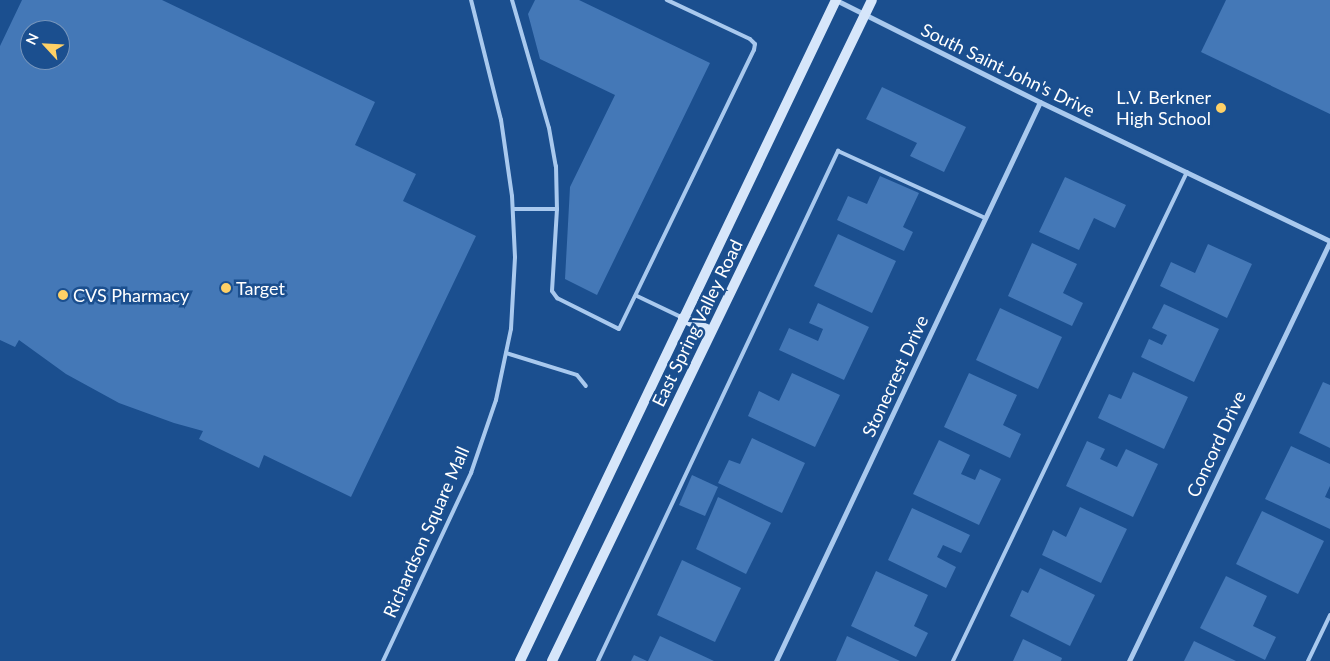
<!DOCTYPE html>
<style>
body{margin:0}
#map{position:relative;width:1330px;height:661px;overflow:hidden;background:#1b4f8f;font-family:Lato,sans-serif}
div>[style]{position:absolute}
[style*='--x']{left:calc(var(--x)*1px);top:calc(var(--y)*1px);width:calc(var(--w)*1px);rotate:calc(var(--a)*1deg)}
.building>*{inset:0;background:#4478b7}
.lane>*{height:4px;margin:-2px;padding:0 2px;transform-origin:2px;border-radius:2px;background:#a9c9ee}
.street>*{height:5px;margin:-2.5px;padding:0 2.5px;transform-origin:2.5px;border-radius:2.5px;background:#a9c9ee}
.secondary>*{height:10px;margin:-5px;padding:0 5px;transform-origin:5px;border-radius:5px;background:#d6e6fa}
.dots>*{width:14px;height:14px;translate:-50% -50%;box-sizing:border-box;border:2px solid #1b4f8f;border-radius:50%}
span{translate:-50% -50%;white-space:nowrap;text-align:center;line-height:1.15;-webkit-text-stroke:5px #1b4f8f;paint-order:stroke}
.street-label{font-size:18px;color:#fff}
.poi-label{font-size:18px;color:#fff}
.right{translate:-100% -50%;text-align:right}
.left{translate:0 -50%;text-align:left}
.north{position:absolute;left:20px;top:20px;width:50px;height:50px;box-sizing:border-box;background:#1b4f8f;border:1px solid #7695bc;border-radius:50%;rotate:295deg;font-size:14px;font-weight:700;line-height:20px;text-align:center;color:#fff}
.north::after{content:'';display:block;margin:auto;width:18px;height:22px;background:#ffd166;clip-path:polygon(50% 0,100% 100%,50% 72%,0 100%)}
</style>
<div id="map">
<div class="building">
<i style="clip-path:polygon(evenodd,22px 0,162px 0,375px 102px,355px 145px,416px 174px,403px 201px,476px 236px,351px 497px,264px 455px,259px 468px,199px 439px,203px 431px,174px 423px,119px 403px,66px 374px,19px 340px,15px 347px,0 340px,0 46px,22px 0,30px 30px,60px 30px,60px 60px,30px 60px,30px 30px)"></i>
<i style="clip-path:polygon(535px 0,579px 0,710px 63px,597px 295px,565px 279px,570px 187px,615px 95px,540px 59px,528px 14px)"></i>
<i style="clip-path:polygon(1226px 0,1330px 0,1330px 114px,1201px 52px)"></i>
<i style="clip-path:polygon(882px 87px,966px 127px,944px 172px,910px 156px,917px 143px,866px 119px)"></i>
<i style="clip-path:polygon(880px 176px,919px 193px,903px 227px,913px 232px,904px 251px,837px 220px,848px 196px,867px 204px)"></i>
<i style="clip-path:polygon(1065px 177px,1126px 205px,1115px 228px,1094px 218px,1079px 250px,1039px 232px)"></i>
<i style="clip-path:polygon(838px 234px,896px 261px,872px 313px,814px 286px)"></i>
<i style="clip-path:polygon(1032px 243px,1077px 264px,1063px 293px,1083px 303px,1072px 326px,1008px 296px)"></i>
<i style="clip-path:polygon(1208px 244px,1252px 264px,1227px 318px,1160px 286px,1171px 262px,1195px 273px)"></i>
<i style="clip-path:polygon(818px 303px,869px 327px,844px 380px,779px 350px,789px 328px,818px 341px,823px 329px,809px 323px)"></i>
<i style="clip-path:polygon(1164px 304px,1219px 329px,1194px 382px,1141px 357px,1149px 339px,1162px 345px,1167px 335px,1152px 328px)"></i>
<i style="clip-path:polygon(1000px 308px,1062px 337px,1038px 389px,976px 360px)"></i>
<i style="clip-path:polygon(1133px 372px,1188px 397px,1164px 449px,1098px 418px,1109px 394px,1121px 399px)"></i>
<i style="clip-path:polygon(792px 373px,840px 395px,815px 447px,748px 416px,759px 391px,779px 401px)"></i>
<i style="clip-path:polygon(969px 373px,1017px 395px,1003px 425px,1021px 434px,1010px 458px,944px 427px)"></i>
<i style="clip-path:polygon(1323px 382px,1330px 385px,1330px 448px,1299px 433px)"></i>
<i style="clip-path:polygon(752px 438px,805px 463px,782px 513px,718px 483px,729px 460px,740px 464px)"></i>
<i style="clip-path:polygon(939px 440px,970px 455px,961px 474px,975px 480px,980px 469px,1001px 479px,979px 525px,913px 494px)"></i>
<i style="clip-path:polygon(1087px 441px,1105px 449px,1100px 459px,1117px 467px,1126px 449px,1158px 464px,1133px 517px,1066px 486px)"></i>
<i style="clip-path:polygon(1291px 446px,1330px 464px,1330px 486px,1325px 497px,1330px 499px,1330px 529px,1265px 499px)"></i>
<i style="clip-path:polygon(692px 475px,718px 487px,705px 516px,679px 505px)"></i>
<i style="clip-path:polygon(718px 497px,771px 523px,746px 574px,696px 549px)"></i>
<i style="clip-path:polygon(1080px 507px,1127px 529px,1101px 583px,1042px 555px,1053px 530px,1066px 537px)"></i>
<i style="clip-path:polygon(912px 508px,970px 535px,961px 553px,943px 545px,937px 557px,956px 567px,946px 588px,888px 560px)"></i>
<i style="clip-path:polygon(1262px 511px,1324px 541px,1298px 594px,1236px 564px)"></i>
<i style="clip-path:polygon(682px 560px,741px 588px,715px 642px,657px 615px)"></i>
<i style="clip-path:polygon(1040px 568px,1095px 595px,1070px 646px,1010px 616px,1022px 590px,1028px 593px)"></i>
<i style="clip-path:polygon(876px 571px,928px 595px,914px 626px,928px 633px,916px 657px,851px 626px)"></i>
<i style="clip-path:polygon(1226px 576px,1267px 596px,1253px 626px,1276px 637px,1265px 660px,1200px 628px)"></i>
<i style="clip-path:polygon(660px 636px,714px 661px,648px 661px)"></i>
<i style="clip-path:polygon(847px 636px,900px 661px,836px 661px)"></i>
<i style="clip-path:polygon(1023px 639px,1062px 658px,1061px 661px,1013px 661px)"></i>
<i style="clip-path:polygon(1194px 641px,1236px 661px,1184px 661px)"></i>
<i style="clip-path:polygon(634px 655px,647px 661px,631px 661px)"></i>
</div>
<div class="lane">
<i style="--x:512;--y:0;--w:133;--a:73.9"></i>
<i style="--x:549;--y:128;--w:39;--a:80"></i>
<i style="--x:556;--y:166;--w:43;--a:88.7"></i>
<i style="--x:557;--y:209;--w:82;--a:93.5"></i>
<i style="--x:552;--y:291;--w:9;--a:54"></i>
<i style="--x:557;--y:298;--w:69;--a:26.6"></i>
<i style="--x:619;--y:329;--w:310;--a:-64.2"></i>
<i style="--x:754;--y:50;--w:6;--a:-81"></i>
<i style="--x:755;--y:44;--w:7;--a:-135"></i>
<i style="--x:750;--y:39;--w:92;--a:-154.8"></i>
<i style="--x:513;--y:209;--w:44;--a:0"></i>
<i style="--x:637;--y:296;--w:49;--a:25.5"></i>
<i style="--x:506;--y:353;--w:74;--a:17.2"></i>
<i style="--x:577;--y:375;--w:14;--a:51"></i>
<i style="--x:383;--y:661;--w:208;--a:-64.9"></i>
<i style="--x:471;--y:473;--w:77;--a:-71.1"></i>
<i style="--x:496;--y:400;--w:73;--a:-78.1"></i>
<i style="--x:511;--y:329;--w:72;--a:-86.8"></i>
<i style="--x:515;--y:257;--w:61;--a:-92.8"></i>
<i style="--x:512;--y:196;--w:77;--a:-98.2"></i>
<i style="--x:501;--y:120;--w:124;--a:-104"></i>
<i style="--x:598;--y:661;--w:564;--a:-64.8"></i>
<i style="--x:838;--y:151;--w:162;--a:24.5"></i>
<i style="--x:953;--y:661;--w:542;--a:-64.43"></i>
<i style="--x:1308;--y:661;--w:51;--a:-64.4"></i>
</div>
<div class="street">
<i style="--x:836;--y:0;--w:228;--a:26.6"></i>
<i style="--x:1040;--y:102;--w:322;--a:25.6"></i>
<i style="--x:776;--y:661;--w:618;--a:-64.72"></i>
<i style="--x:1129;--y:661;--w:466;--a:-64.4"></i>
</div>
<div class="secondary">
<i style="--x:683;--y:318;--w:31;--a:25"></i>
<i style="--x:520;--y:661;--w:733;--a:-64.45"></i>
<i style="--x:552;--y:661;--w:734;--a:-64.17"></i>
</div>
<div class="dots">
<i style="left:1221px;top:108px;background:#ffd166"></i>
<i style="left:226px;top:288px;background:#ffd166"></i>
<i style="left:63px;top:295px;background:#ffd166"></i>
</div>
<div class="street-label">
<span style="left:1008px;top:70px;rotate:26deg">South Saint John's Drive</span>
<span style="left:697px;top:323px;rotate:-64deg">East Spring Valley Road</span>
<span style="left:895px;top:376px;rotate:-65deg">Stonecrest Drive</span>
<span style="left:1216px;top:444px;rotate:-65deg">Concord Drive</span>
<span style="left:426px;top:532px;rotate:-66deg">Richardson Square Mall</span>
</div>
<div class="poi-label">
<span class="right" style="left:1211px;top:108px">L.V. Berkner<br>High School</span>
<span class="left" style="left:236px;top:288px">Target</span>
<span class="left" style="left:73px;top:295px">CVS Pharmacy</span>
</div>
<div class="north">N</div>
</div>
